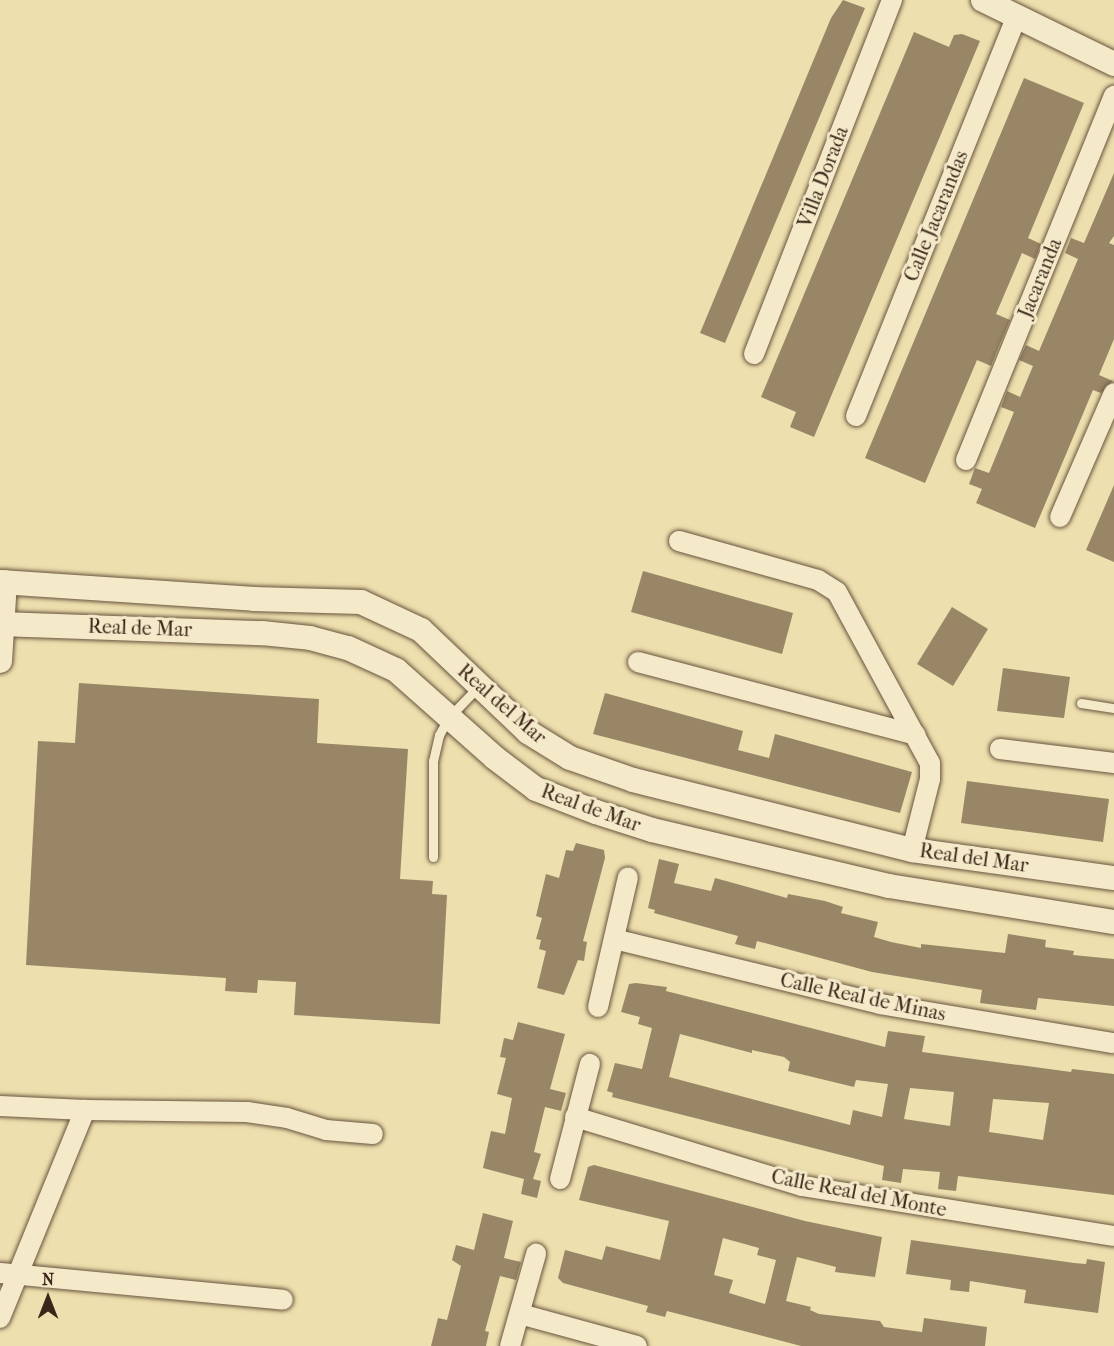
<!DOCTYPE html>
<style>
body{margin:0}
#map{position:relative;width:1114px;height:1346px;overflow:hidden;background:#eedfae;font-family:"IM FELL French Canon",serif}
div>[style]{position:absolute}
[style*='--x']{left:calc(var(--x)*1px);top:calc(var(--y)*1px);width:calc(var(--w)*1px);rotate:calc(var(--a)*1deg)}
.building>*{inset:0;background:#998666}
.roads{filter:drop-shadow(0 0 2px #68543e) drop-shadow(0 0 2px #68543e)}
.service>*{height:9px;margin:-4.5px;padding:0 4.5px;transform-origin:4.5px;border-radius:4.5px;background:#f4eaca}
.minor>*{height:20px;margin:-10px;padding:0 10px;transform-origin:10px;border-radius:10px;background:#f4eaca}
.tertiary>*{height:24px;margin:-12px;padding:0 12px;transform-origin:12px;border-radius:12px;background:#f4eaca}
span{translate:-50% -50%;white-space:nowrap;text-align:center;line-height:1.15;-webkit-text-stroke:6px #f4eaca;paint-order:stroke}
.street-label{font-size:20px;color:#3c2619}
.north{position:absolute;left:18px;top:1268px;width:60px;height:60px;-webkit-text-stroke:4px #f4eaca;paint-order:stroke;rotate:0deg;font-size:16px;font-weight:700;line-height:24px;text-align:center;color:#3c2619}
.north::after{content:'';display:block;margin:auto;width:21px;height:27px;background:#3c2619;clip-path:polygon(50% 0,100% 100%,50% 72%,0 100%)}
</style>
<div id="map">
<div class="building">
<i style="clip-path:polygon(843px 0,865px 8px,725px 343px,700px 333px,831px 18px)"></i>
<i style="clip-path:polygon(914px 32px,949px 47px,954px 35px,962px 34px,980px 41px,814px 437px,790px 427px,796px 412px,761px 397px)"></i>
<i style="clip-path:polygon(1024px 78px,1084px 103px,1028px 238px,1041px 244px,1035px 259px,1022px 253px,996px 314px,1010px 320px,997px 351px,991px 366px,977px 360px,925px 483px,865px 458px)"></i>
<i style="clip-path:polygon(1114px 173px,1114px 236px,1109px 243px,1114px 245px,1114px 339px,1099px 375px,1113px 381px,1101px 393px,1093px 390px,1035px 528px,976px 503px,982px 489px,969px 484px,975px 468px,989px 473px,1014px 412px,1001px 407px,1007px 391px,1020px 397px,1033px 366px,1019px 360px,1026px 345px,1039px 351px,1078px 259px,1065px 253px,1071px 238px,1084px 243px)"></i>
<i style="clip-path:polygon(1114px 485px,1114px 562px,1086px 550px)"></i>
<i style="clip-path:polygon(643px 571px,793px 613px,782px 654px,631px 612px)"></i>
<i style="clip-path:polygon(952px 607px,988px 629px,953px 686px,917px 664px)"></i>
<i style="clip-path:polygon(1003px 668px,1070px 677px,1064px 718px,997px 711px)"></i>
<i style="clip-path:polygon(79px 683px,319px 699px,317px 743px,408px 749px,400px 879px,433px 881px,432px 894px,447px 895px,440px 1024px,294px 1015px,296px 982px,258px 980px,257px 993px,225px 991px,226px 978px,26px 965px,38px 741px,75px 743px)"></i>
<i style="clip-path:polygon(605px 693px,743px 731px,738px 750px,769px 758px,775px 734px,912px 772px,900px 813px,593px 734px)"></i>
<i style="clip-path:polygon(967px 781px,1109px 799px,1103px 842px,961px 823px)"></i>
<i style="clip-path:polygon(576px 843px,604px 850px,605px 858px,583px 941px,587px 942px,584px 961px,578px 960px,564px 995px,537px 988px,546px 951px,539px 949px,541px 940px,536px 939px,542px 918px,536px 916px,546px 874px,559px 878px,566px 850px,573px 851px)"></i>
<i style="clip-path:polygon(659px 859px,679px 864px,674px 883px,711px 891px,715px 878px,787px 898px,788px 894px,825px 901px,843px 907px,841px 913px,878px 922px,874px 937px,891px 942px,921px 948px,921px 944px,1005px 953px,1008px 934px,1046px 940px,1045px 947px,1074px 951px,1073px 955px,1114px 959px,1114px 1006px,1038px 998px,1036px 1010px,980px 1003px,982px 990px,872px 972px,757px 941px,755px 949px,735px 944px,738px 936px,654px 913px,655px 910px,648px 908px)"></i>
<i style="clip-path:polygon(evenodd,636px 983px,667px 987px,666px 991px,885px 1047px,888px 1031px,925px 1036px,922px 1052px,1071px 1072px,1072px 1069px,1114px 1074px,1114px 1195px,958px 1176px,956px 1191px,938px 1189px,940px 1172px,903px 1169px,901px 1183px,882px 1180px,884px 1166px,612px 1097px,613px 1093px,607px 1091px,615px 1063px,642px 1069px,652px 1028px,638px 1024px,640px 1017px,621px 1012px,629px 984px,636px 983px,680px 1034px,752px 1053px,752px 1050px,784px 1057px,790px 1062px,788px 1071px,854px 1087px,856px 1080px,888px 1084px,882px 1117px,853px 1110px,850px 1125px,669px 1077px,680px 1034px,636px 983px,910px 1088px,954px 1092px,950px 1126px,904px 1119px,910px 1088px,636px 983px,993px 1099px,1049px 1103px,1043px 1140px,989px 1132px,993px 1099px)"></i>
<i style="clip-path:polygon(518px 1022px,565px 1034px,550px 1089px,566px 1093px,561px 1111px,545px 1107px,534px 1152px,541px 1154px,533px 1179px,541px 1181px,537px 1198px,521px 1194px,524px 1179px,483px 1168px,491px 1131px,505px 1134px,512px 1098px,497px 1094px,506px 1058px,500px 1057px,504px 1038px,513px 1040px)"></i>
<i style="clip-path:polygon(evenodd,594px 1165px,805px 1221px,882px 1237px,875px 1277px,835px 1272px,836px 1267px,797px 1257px,786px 1301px,811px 1307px,810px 1310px,819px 1314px,880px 1321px,884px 1327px,922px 1332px,924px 1318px,987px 1327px,985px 1346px,801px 1346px,667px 1311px,665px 1317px,646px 1312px,648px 1306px,563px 1283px,558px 1278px,565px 1250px,602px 1260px,606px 1246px,660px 1260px,669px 1221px,579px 1200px,588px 1167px,594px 1165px,723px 1238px,759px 1248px,757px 1255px,776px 1260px,765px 1304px,729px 1293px,733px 1280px,714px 1275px,723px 1238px)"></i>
<i style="clip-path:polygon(483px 1213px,513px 1221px,504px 1258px,521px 1262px,516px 1280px,500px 1276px,485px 1331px,489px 1332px,486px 1346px,431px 1346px,438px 1318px,447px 1320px,461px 1266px,452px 1260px,456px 1245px,474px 1250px)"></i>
<i style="clip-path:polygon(911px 1240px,1074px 1263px,1086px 1264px,1087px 1259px,1105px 1262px,1098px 1313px,1024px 1303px,1026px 1290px,970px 1281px,969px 1292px,950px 1290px,951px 1280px,906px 1274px)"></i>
</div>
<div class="roads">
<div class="service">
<i style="--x:1081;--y:703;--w:33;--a:9"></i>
<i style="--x:433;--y:857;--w:96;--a:-90"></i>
<i style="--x:433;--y:761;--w:27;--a:-77"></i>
<i style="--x:439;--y:735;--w:21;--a:-61"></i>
<i style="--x:449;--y:717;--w:43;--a:-45.9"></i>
</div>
<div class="minor">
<i style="--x:754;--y:354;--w:380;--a:-68.7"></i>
<i style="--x:856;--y:416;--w:432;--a:-68.1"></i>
<i style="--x:966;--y:460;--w:393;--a:-67.9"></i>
<i style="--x:1060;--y:517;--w:135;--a:-66.5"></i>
<i style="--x:679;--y:541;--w:144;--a:15.7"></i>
<i style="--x:818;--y:580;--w:22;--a:32"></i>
<i style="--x:837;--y:592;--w:195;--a:61.5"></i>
<i style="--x:930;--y:763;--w:16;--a:90"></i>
<i style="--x:930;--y:779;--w:73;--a:104.2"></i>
<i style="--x:638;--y:662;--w:287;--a:14.7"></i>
<i style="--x:1000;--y:749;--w:115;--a:7"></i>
<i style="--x:614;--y:939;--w:274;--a:13.7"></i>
<i style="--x:880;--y:1004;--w:237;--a:9.5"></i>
<i style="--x:598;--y:1007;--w:133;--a:-77"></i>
<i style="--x:0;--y:1106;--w:85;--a:2.7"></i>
<i style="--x:575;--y:1117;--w:237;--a:16.9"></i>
<i style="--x:802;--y:1186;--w:316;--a:9.1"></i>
<i style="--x:560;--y:1179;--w:119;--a:-75.4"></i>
<i style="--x:0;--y:1273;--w:284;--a:5.4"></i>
<i style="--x:520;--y:1314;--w:121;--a:15.3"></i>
<i style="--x:0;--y:1318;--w:225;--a:-67.8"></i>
<i style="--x:85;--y:1110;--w:162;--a:0.7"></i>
<i style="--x:247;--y:1112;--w:40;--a:8.5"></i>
<i style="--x:287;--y:1118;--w:41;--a:17.1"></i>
<i style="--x:326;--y:1130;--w:47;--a:4.9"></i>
<i style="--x:510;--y:1346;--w:96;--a:-74.2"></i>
</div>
<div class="tertiary">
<i style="--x:983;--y:0;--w:146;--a:26"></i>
<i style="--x:0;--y:582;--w:255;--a:3.8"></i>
<i style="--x:254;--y:599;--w:107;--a:1.6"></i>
<i style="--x:361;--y:602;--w:66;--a:25"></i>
<i style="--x:421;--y:630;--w:148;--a:43.6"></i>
<i style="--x:528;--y:732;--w:49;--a:31.8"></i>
<i style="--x:570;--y:758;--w:67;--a:19.2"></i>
<i style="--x:633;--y:780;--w:288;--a:14.1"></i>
<i style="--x:912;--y:850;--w:204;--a:7.9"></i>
<i style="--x:0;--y:624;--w:262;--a:2"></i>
<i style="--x:262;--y:633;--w:48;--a:5.9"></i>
<i style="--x:310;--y:638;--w:39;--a:15"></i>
<i style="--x:348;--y:648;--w:53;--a:24.6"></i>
<i style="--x:396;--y:670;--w:132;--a:41.6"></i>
<i style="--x:495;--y:758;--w:51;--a:37.1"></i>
<i style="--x:536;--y:789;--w:64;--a:21"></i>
<i style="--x:596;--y:812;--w:59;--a:17.8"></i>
<i style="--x:652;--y:830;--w:244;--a:13.3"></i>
<i style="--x:889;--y:886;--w:228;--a:9.1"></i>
<i style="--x:0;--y:661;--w:79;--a:-86.4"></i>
</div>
</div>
<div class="street-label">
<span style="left:823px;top:177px;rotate:-69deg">Villa Dorada</span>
<span style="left:936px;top:216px;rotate:-68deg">Calle Jacarandas</span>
<span style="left:1040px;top:278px;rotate:-68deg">Jacaranda</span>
<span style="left:140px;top:628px;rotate:2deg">Real de Mar</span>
<span style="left:502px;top:704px;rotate:41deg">Real del Mar</span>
<span style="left:591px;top:808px;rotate:20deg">Real de Mar</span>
<span style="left:974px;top:858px;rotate:8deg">Real del Mar</span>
<span style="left:863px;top:997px;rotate:12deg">Calle Real de Minas</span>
<span style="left:859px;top:1193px;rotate:11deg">Calle Real del Monte</span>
</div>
<div class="north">N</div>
</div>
